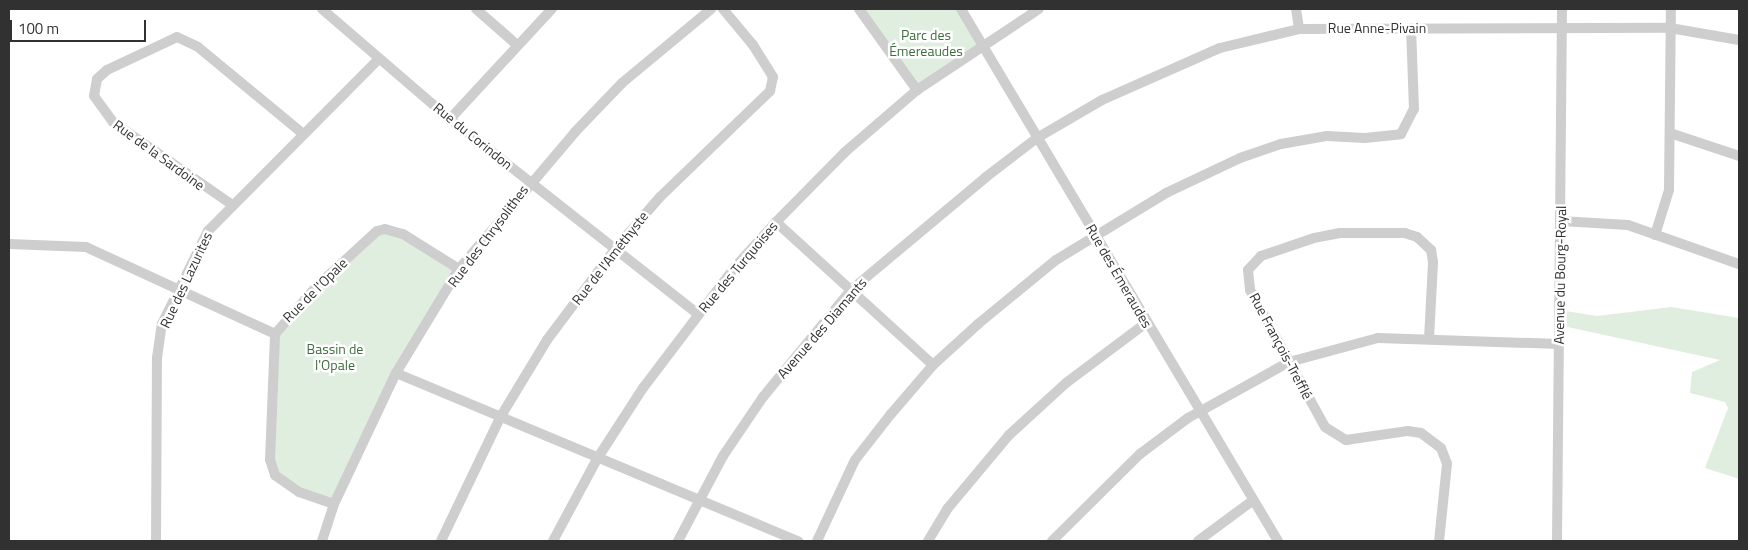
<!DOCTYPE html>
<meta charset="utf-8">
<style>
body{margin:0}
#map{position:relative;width:1748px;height:550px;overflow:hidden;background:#fff;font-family:"Titillium Web",sans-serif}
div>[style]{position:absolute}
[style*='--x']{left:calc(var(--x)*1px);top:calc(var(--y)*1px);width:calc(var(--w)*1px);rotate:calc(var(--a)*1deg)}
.green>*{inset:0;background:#e0eedf}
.minor>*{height:10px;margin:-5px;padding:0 5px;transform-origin:5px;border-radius:5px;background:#cecece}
span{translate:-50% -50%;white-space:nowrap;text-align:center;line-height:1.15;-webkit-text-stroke:5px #fff;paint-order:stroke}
.street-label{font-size:14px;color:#313131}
.park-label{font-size:14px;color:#3c6e3d}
.frame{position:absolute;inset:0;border:10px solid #313131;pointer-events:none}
.scale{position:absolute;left:10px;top:20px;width:136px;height:22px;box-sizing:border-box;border:2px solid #313131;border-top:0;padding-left:6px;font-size:15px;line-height:18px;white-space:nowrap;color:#313131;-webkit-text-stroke:4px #fff;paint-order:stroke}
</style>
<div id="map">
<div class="green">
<i style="clip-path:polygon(859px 9px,961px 9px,982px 45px,917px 90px)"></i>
<i style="clip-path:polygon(385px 229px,459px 269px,396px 373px,334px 504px,275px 475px,270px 460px,275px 334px,283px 321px)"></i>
<i style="clip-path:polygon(1671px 307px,1739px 318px,1739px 479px,1705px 468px,1728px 408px,1725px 402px,1690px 393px,1692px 372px,1720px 360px,1563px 326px,1565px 311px,1597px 316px)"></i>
</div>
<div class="minor">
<i style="--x:322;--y:9;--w:169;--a:40.7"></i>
<i style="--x:450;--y:119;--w:315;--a:38.2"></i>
<i style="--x:476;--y:9;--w:53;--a:41.2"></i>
<i style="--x:859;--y:9;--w:100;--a:54.4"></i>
<i style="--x:961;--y:9;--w:619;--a:59.21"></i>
<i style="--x:1296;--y:9;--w:20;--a:81"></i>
<i style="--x:450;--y:119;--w:150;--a:-47.2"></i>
<i style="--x:1670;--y:133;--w:73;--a:18.4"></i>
<i style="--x:231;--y:204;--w:144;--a:-145.2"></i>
<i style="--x:113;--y:122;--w:32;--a:-126"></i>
<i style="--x:94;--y:96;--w:17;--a:-80"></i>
<i style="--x:97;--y:79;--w:13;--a:-42"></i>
<i style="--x:107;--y:70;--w:77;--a:-25.2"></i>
<i style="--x:177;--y:37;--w:23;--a:25"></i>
<i style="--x:198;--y:47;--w:136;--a:39.6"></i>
<i style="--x:1561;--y:221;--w:67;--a:3.4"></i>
<i style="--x:1628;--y:225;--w:118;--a:19.4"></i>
<i style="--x:776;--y:222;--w:212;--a:42.3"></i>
<i style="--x:1655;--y:235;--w:47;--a:-72.7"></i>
<i style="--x:1669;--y:190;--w:181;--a:-89.4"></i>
<i style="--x:9;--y:244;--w:77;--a:2.2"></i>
<i style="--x:86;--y:247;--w:208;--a:24.7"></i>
<i style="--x:1429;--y:339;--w:77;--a:-87"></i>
<i style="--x:1433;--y:262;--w:12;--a:-99"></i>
<i style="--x:1431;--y:250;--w:19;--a:-137"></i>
<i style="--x:1417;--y:237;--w:13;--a:-162"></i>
<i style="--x:1405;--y:233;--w:65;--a:180"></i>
<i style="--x:1340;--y:233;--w:26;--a:169"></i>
<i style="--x:1314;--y:238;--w:56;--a:161.2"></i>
<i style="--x:1261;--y:256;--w:19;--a:133"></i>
<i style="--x:1248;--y:270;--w:20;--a:84"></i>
<i style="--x:1250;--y:290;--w:156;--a:61.3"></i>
<i style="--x:1325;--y:427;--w:25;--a:32"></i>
<i style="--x:1346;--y:440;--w:63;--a:-8.3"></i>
<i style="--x:1408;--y:431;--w:13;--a:9"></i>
<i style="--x:1421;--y:433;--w:25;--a:37"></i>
<i style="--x:1441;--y:448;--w:17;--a:69"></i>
<i style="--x:1447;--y:464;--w:77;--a:95.9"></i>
<i style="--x:396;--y:373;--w:436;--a:22.7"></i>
<i style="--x:334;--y:504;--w:37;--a:-161"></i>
<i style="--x:299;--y:492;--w:29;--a:-145"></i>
<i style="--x:275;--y:475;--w:16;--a:-108"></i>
<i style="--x:270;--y:460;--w:126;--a:-87.7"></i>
<i style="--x:275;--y:334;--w:64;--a:-48.8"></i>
<i style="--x:317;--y:286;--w:81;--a:-42.5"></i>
<i style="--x:377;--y:231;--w:8;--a:-14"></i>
<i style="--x:385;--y:229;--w:19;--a:16"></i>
<i style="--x:403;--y:234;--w:66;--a:32"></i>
<i style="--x:156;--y:541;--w:183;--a:-89.7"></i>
<i style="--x:157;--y:358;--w:34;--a:-82"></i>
<i style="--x:162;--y:324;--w:104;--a:-63.7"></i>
<i style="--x:208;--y:231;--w:243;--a:-45.2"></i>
<i style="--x:322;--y:541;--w:39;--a:-72"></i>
<i style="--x:334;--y:504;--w:145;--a:-64.7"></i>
<i style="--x:396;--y:373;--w:122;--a:-58.8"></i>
<i style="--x:459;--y:269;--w:180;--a:-49.7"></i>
<i style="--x:575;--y:132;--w:68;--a:-46.2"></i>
<i style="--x:622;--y:83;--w:116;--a:-39.7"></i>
<i style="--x:441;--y:541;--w:139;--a:-64.4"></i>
<i style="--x:501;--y:416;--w:89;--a:-58.8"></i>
<i style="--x:547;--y:340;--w:114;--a:-53.2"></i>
<i style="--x:615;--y:249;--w:69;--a:-49.1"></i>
<i style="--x:660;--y:197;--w:153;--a:-43.9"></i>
<i style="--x:770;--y:91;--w:14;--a:-78"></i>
<i style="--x:773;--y:77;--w:38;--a:-122"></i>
<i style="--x:753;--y:45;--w:47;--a:-129.8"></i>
<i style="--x:553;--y:541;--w:93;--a:-61.8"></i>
<i style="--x:597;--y:459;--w:85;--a:-57.1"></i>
<i style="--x:643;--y:388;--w:152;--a:-52.8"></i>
<i style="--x:735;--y:267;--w:61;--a:-47.7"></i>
<i style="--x:776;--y:222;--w:98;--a:-45.4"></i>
<i style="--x:845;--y:152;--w:95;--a:-40.7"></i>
<i style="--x:917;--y:90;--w:146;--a:-33.6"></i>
<i style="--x:678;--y:541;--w:96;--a:-62.1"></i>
<i style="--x:723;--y:456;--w:71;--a:-55.9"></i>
<i style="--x:763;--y:397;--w:139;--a:-50.6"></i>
<i style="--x:851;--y:290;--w:176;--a:-39.9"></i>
<i style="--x:986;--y:177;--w:64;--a:-37.4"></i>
<i style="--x:1037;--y:138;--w:75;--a:-30.3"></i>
<i style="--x:1102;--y:100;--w:129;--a:-23.8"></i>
<i style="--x:1220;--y:48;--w:81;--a:-13.5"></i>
<i style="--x:1299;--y:29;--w:371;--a:-0.2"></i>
<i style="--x:1670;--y:28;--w:70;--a:9.9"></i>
<i style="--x:817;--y:541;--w:89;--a:-64.9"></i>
<i style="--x:855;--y:460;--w:58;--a:-52"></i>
<i style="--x:891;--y:414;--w:65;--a:-49.4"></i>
<i style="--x:933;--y:365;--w:61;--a:-42.3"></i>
<i style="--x:978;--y:324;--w:101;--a:-39.4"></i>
<i style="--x:1056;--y:260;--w:129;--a:-31.3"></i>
<i style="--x:1166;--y:193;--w:82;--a:-25.3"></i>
<i style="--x:1240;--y:158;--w:43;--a:-18.9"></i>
<i style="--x:1281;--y:144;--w:47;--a:-9.9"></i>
<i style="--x:1327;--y:136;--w:38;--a:3"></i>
<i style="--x:1365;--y:138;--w:36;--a:-6"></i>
<i style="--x:1401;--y:134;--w:28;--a:-63"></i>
<i style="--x:1414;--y:109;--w:81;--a:-92.1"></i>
<i style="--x:928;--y:541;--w:39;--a:-59"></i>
<i style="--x:948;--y:508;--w:95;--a:-50.1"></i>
<i style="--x:1009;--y:435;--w:77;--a:-42.4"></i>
<i style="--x:1066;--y:383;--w:100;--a:-36.9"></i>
<i style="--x:1052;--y:541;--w:124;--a:-44.7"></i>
<i style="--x:1140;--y:454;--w:60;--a:-36.9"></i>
<i style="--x:1188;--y:418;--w:115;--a:-29"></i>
<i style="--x:1289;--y:362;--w:92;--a:-15.1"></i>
<i style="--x:1378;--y:338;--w:182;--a:1.9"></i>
<i style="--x:1198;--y:541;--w:67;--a:-36.5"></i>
<i style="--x:1557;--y:541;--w:532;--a:-89.46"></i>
</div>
<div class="street-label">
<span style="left:1377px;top:28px">Rue Anne-Pivain</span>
<span style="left:473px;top:136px;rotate:39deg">Rue du Corindon</span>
<span style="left:159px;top:155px;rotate:36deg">Rue de la Sardoine</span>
<span style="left:488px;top:236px;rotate:-53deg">Rue des Chrysolithes</span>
<span style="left:610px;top:258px;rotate:-52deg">Rue de l'Améthyste</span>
<span style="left:738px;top:267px;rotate:-50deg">Rue des Turquoises</span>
<span style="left:1560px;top:275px;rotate:-89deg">Avenue du Bourg-Royal</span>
<span style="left:1119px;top:276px;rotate:60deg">Rue des Émeraudes</span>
<span style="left:186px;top:280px;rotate:-65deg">Rue des Lazurites</span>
<span style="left:315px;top:290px;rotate:-45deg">Rue de l'Opale</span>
<span style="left:822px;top:328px;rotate:-49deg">Avenue des Diamants</span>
<span style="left:1281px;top:346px;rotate:62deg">Rue François-Trefflé</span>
</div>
<div class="park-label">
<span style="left:926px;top:43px">Parc des<br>Émereaudes</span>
<span style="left:335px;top:357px">Bassin de<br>l'Opale</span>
</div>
<div class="frame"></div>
<div class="scale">100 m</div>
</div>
